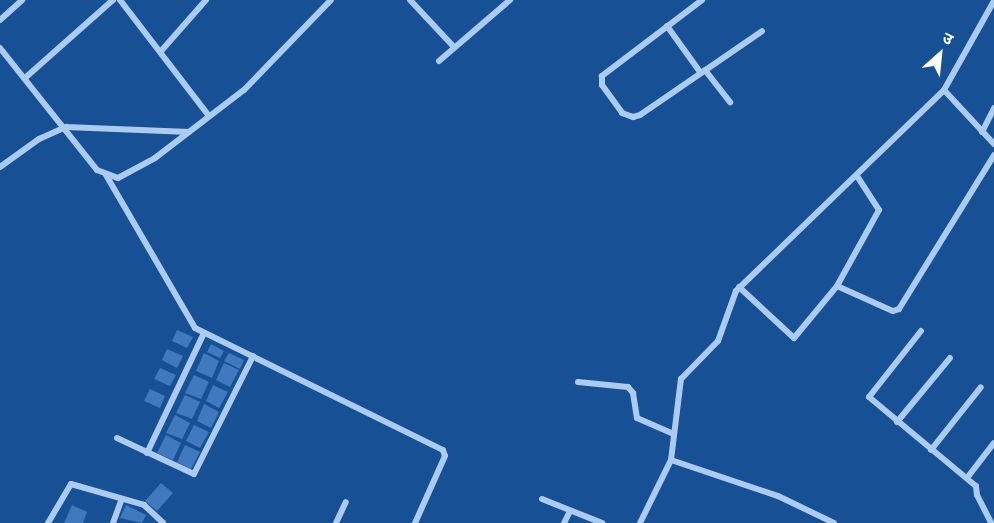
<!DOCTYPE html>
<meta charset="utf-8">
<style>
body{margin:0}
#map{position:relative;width:994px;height:523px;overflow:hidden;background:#185096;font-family:Ubuntu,"Noto Sans Devanagari",sans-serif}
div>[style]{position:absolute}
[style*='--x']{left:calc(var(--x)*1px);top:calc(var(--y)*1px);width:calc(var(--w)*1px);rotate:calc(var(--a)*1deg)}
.building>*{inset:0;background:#4179be}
.minor>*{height:6px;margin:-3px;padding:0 3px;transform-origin:3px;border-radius:3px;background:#abcbf1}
span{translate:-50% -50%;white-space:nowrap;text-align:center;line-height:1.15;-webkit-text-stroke:4.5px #185096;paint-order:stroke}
.north{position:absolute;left:910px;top:24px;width:60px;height:60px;-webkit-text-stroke:4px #185096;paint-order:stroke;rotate:27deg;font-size:16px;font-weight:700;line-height:24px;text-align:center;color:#fff}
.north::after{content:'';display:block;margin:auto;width:21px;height:27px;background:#fff;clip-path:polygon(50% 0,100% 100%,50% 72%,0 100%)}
</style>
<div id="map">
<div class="building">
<i style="clip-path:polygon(177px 330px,193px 337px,187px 348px,172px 341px)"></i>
<i style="clip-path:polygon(211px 344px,224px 351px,220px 358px,207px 352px)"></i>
<i style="clip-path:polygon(167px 349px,183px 356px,177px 368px,162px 360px)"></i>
<i style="clip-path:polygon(204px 353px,219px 361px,212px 378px,196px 371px)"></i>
<i style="clip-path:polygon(229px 353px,244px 360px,240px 369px,224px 361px)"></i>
<i style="clip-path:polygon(224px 363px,239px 370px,230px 387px,216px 380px)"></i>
<i style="clip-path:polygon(160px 368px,176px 375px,170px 386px,154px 379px)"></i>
<i style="clip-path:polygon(194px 375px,209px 382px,201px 399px,185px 393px)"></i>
<i style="clip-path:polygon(213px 385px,228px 392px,219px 408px,206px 401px)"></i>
<i style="clip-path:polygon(150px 389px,165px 396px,160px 408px,144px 401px)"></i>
<i style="clip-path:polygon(185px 395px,200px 402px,192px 419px,176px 413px)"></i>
<i style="clip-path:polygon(204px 404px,219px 412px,211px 428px,197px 421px)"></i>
<i style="clip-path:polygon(175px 415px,190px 423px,182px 439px,166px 433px)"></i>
<i style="clip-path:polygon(194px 425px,209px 432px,200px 448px,186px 441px)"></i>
<i style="clip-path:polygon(166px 435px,181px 443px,173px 460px,157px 453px)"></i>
<i style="clip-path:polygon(185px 445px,200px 452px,191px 469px,177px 462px)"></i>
<i style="clip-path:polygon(161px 483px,173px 493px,157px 511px,145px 501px)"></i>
<i style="clip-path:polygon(72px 505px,87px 512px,83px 523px,64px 523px)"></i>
<i style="clip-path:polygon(126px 505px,146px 515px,142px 523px,120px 518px)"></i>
</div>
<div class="minor">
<i style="--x:120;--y:0;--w:146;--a:52.5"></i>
<i style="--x:410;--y:0;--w:64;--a:46.9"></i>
<i style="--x:702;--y:0;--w:126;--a:142.8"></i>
<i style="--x:602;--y:76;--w:9;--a:90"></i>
<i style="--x:602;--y:85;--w:34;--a:54"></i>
<i style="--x:622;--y:113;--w:12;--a:20"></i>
<i style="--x:633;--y:117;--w:7;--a:-16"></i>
<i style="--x:640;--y:115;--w:148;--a:-34.5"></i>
<i style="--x:0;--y:20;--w:30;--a:-42"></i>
<i style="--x:667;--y:26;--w:57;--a:54.3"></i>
<i style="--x:0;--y:48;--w:156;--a:51.5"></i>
<i style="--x:97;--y:170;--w:22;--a:21"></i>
<i style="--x:118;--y:178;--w:42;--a:-28.4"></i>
<i style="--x:155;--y:158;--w:112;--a:-37.4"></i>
<i style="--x:244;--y:90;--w:125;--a:-46"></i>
<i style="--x:162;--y:50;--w:67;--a:-48.7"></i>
<i style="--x:439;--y:61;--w:94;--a:-40.7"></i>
<i style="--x:705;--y:70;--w:41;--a:52"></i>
<i style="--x:25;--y:78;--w:118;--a:-41.6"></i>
<i style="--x:944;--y:90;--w:74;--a:47.2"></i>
<i style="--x:982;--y:132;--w:27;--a:-63"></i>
<i style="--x:0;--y:167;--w:48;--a:-35.7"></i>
<i style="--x:39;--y:139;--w:30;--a:-24"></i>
<i style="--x:66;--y:127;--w:123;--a:2.3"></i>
<i style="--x:106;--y:175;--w:177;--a:59.8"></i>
<i style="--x:195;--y:328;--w:276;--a:26.2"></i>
<i style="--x:443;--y:450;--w:6;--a:72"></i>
<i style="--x:445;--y:456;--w:73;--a:114.1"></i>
<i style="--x:837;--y:286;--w:87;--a:-61.1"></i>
<i style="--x:879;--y:210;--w:40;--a:-122.9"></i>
<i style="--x:739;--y:287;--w:75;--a:42.8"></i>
<i style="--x:794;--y:338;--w:67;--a:-50.4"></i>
<i style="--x:837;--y:286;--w:61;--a:24.1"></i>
<i style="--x:893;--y:311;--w:6;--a:-18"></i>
<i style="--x:899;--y:309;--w:181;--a:-58.3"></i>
<i style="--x:921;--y:331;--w:84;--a:128.2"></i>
<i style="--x:869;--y:397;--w:139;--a:39.8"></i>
<i style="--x:976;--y:486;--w:9;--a:84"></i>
<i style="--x:977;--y:495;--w:31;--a:63"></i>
<i style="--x:578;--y:382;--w:50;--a:5.7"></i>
<i style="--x:628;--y:387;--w:8;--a:50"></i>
<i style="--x:633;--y:393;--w:25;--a:81"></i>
<i style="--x:637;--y:418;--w:40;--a:23.4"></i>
<i style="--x:897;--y:422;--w:83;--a:-50.4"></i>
<i style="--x:117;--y:438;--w:85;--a:25.1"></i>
<i style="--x:194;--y:474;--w:132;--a:-63.4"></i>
<i style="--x:931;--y:450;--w:80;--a:-51.6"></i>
<i style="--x:147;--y:453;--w:133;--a:-64.6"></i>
<i style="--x:671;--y:460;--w:113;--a:18.6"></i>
<i style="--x:778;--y:496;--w:62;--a:25.7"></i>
<i style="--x:967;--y:478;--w:44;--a:-52.4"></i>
<i style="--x:542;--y:499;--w:65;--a:21.8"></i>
<i style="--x:48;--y:523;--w:45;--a:-59.5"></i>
<i style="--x:71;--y:484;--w:76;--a:16"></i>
<i style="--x:144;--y:505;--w:26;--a:43"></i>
<i style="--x:113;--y:523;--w:23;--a:-70"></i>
<i style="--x:336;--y:523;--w:23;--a:-65"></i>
<i style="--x:564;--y:523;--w:13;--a:-63"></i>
<i style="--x:640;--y:523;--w:70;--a:-63.8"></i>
<i style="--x:671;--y:460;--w:82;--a:-83"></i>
<i style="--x:681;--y:379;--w:53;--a:-45.8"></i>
<i style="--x:718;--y:341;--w:53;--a:-70.2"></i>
<i style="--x:736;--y:291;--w:289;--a:-44"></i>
<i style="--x:944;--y:90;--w:102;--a:-60.7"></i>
</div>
<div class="north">उ</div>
</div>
